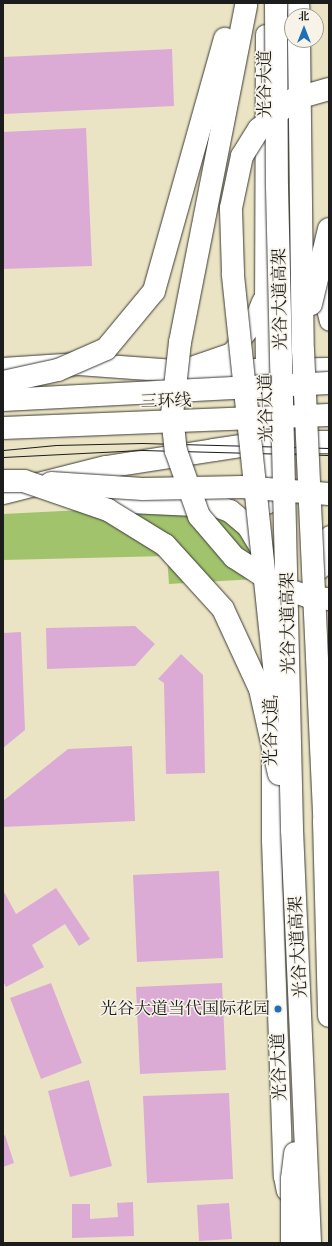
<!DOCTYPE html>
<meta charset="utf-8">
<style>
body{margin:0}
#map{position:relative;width:332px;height:1246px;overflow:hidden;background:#ebe4c4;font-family:"IM FELL Double Pica","Noto Serif SC",serif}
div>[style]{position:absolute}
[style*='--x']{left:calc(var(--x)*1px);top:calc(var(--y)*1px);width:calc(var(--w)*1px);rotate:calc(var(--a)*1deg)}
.green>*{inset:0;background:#a1c36c}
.building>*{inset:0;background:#dbabd5}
.roads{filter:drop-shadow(0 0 1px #3b3a35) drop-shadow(0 0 1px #3b3a35)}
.major>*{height:19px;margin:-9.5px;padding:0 9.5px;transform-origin:9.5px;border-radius:9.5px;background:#fff}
.highway>*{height:22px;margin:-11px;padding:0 11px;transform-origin:11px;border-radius:11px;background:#fff}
.tram>*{height:1px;margin:-0.5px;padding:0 0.5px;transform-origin:0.5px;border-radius:0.5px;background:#1c1c1c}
.bridges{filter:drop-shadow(0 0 1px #3b3a35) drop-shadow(0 0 1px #3b3a35)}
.highway-bridge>*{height:22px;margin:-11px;padding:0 11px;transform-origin:11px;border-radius:11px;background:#fff}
.dots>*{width:11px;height:11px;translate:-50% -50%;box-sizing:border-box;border:2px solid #f7f3e8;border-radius:50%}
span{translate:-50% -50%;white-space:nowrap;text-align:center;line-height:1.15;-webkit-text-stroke:3px #f7f3e8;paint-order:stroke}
.street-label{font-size:17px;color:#1c1c1c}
.poi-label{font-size:17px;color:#1c1c1c}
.right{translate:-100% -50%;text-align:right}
.frame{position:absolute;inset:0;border:4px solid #1c1c1c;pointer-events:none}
.north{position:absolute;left:284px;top:8px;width:40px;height:40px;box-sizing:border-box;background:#f7f3e8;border:1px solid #9f9d96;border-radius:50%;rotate:0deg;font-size:11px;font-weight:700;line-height:16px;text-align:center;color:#1c1c1c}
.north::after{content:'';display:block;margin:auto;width:14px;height:18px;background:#1f6fb2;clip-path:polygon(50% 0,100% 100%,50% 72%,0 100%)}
</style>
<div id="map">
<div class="green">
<i style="clip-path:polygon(82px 510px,213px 512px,246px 532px,257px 579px,169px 584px,167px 556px,3px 560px,3px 514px)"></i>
</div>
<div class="building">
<i style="clip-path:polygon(172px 49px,174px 106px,3px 114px,3px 57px)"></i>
<i style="clip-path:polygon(86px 128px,92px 266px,3px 269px,3px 132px)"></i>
<i style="clip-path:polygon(135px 626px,155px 644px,135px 666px,47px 669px,46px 628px)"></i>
<i style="clip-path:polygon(21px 632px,25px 730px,3px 748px,3px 633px)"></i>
<i style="clip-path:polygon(181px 654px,203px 675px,205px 773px,166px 774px,164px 683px,158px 679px)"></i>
<i style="clip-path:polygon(132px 746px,135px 821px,3px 827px,3px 801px,68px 749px)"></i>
<i style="clip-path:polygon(219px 871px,223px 958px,137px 962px,133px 875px)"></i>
<i style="clip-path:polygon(56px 888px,90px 939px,79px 946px,65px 924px,32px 945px,44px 967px,6px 987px,3px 981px,3px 890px,16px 914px)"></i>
<i style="clip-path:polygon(51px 983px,82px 1063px,41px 1079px,10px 998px)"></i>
<i style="clip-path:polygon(222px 983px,226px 1070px,140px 1074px,136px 987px)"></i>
<i style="clip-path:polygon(89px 1080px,112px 1166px,70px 1177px,48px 1091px)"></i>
<i style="clip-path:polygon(229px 1093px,233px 1179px,147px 1183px,143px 1096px)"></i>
<i style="clip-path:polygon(5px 1135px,14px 1163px,3px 1167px,3px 1136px)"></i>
<i style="clip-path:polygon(133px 1202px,134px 1236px,72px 1238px,72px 1204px,90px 1204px,90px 1219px,118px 1217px,117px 1203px)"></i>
<i style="clip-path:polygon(229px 1203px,232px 1239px,199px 1241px,197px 1205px)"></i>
</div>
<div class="roads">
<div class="major">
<i style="--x:265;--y:34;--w:260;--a:90.2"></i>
<i style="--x:264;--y:294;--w:210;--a:89.2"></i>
<i style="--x:318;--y:276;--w:46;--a:76.3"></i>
<i style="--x:188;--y:367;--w:46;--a:-19.2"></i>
<i style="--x:231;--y:352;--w:33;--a:-52"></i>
<i style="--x:251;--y:326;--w:27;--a:-68"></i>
<i style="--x:320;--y:569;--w:35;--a:-75"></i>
<i style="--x:271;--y:756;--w:84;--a:90"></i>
<i style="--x:271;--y:840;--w:336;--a:88"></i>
<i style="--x:283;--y:1176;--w:15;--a:79"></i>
</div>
<div class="highway">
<i style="--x:298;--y:3;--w:13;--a:86"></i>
<i style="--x:3;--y:369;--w:76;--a:-3.8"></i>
<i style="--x:79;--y:364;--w:96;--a:4.2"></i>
<i style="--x:175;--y:371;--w:154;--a:-0.7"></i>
<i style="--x:3;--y:493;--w:106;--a:-14.2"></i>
<i style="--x:106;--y:467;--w:109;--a:-8.9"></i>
<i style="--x:214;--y:450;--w:54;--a:-8.6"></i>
<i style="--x:267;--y:442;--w:62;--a:0"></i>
<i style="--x:86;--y:500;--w:130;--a:2.6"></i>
<i style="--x:216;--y:506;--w:15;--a:20"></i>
<i style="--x:230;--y:511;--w:23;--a:40"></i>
<i style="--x:248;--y:526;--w:29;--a:59"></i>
</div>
</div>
<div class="tram">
<i style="--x:3;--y:450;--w:53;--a:-5.4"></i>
<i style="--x:56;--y:445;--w:86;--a:-1.3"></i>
<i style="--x:142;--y:443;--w:187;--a:1.5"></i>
<i style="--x:3;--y:457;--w:139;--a:-2.9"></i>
<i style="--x:142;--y:450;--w:187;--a:1.5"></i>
</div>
<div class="bridges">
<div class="highway-bridge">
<i style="--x:276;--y:3;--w:184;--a:89.7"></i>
<i style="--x:277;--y:187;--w:643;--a:88.66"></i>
<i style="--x:292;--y:830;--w:413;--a:87.5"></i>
<i style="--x:246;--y:6;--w:342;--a:101.1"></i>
<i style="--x:180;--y:342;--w:73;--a:96.3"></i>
<i style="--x:172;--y:415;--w:36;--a:84"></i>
<i style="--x:176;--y:451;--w:69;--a:70.5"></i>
<i style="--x:199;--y:516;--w:54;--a:49.5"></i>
<i style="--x:234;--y:557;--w:57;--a:32.9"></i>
<i style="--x:282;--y:588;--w:28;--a:18"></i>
<i style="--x:309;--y:597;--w:20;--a:6"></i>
<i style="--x:299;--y:40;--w:310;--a:89.3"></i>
<i style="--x:303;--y:350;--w:471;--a:87.4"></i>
<i style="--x:324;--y:821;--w:195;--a:88.5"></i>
<i style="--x:311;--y:304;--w:77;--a:-76.5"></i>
<i style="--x:3;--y:382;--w:56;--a:-12.3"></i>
<i style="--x:58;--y:370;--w:52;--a:-23.6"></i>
<i style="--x:106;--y:349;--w:75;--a:-50.4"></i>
<i style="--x:154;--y:291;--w:262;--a:-74.3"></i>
<i style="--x:3;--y:400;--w:326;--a:-3"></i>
<i style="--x:3;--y:428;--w:326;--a:-2.3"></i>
<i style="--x:3;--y:481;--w:21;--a:0"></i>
<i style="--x:24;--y:481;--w:89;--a:19"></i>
<i style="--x:108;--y:510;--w:67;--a:31.6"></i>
<i style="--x:165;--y:545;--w:86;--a:47.8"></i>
<i style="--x:223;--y:609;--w:88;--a:65.2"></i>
<i style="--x:260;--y:689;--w:87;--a:77.4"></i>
<i style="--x:51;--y:483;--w:92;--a:3.7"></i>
<i style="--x:143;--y:489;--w:99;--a:-1.2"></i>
<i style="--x:242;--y:487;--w:87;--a:4.6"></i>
<i style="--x:276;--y:685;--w:414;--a:-96"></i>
<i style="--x:233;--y:273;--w:65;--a:-91.8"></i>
<i style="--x:231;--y:208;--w:53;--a:-78.1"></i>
<i style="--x:242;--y:156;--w:32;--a:-58"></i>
<i style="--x:259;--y:129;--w:46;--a:-40.6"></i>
<i style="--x:294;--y:99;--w:36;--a:-16"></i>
<i style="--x:292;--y:1243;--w:64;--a:-90"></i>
<i style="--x:292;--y:1179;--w:26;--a:-83"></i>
</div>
</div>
<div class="dots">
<i style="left:278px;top:1009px;background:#1f6fb2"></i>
</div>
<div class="street-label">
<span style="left:265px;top:84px;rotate:-90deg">光谷大道</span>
<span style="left:280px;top:299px;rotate:-91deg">光谷大道高架</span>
<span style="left:166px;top:401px;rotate:-2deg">三环线</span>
<span style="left:266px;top:408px;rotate:-91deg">光谷大道</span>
<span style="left:288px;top:623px;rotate:-91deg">光谷大道高架</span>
<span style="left:271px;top:732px;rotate:-90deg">光谷大道</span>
<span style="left:298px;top:947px;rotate:-93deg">光谷大道高架</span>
<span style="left:279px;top:1067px;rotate:-92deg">光谷大道</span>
</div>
<div class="poi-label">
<span class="right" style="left:270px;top:1009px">光谷大道当代国际花园</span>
</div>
<div class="frame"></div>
<div class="north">北</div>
</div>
